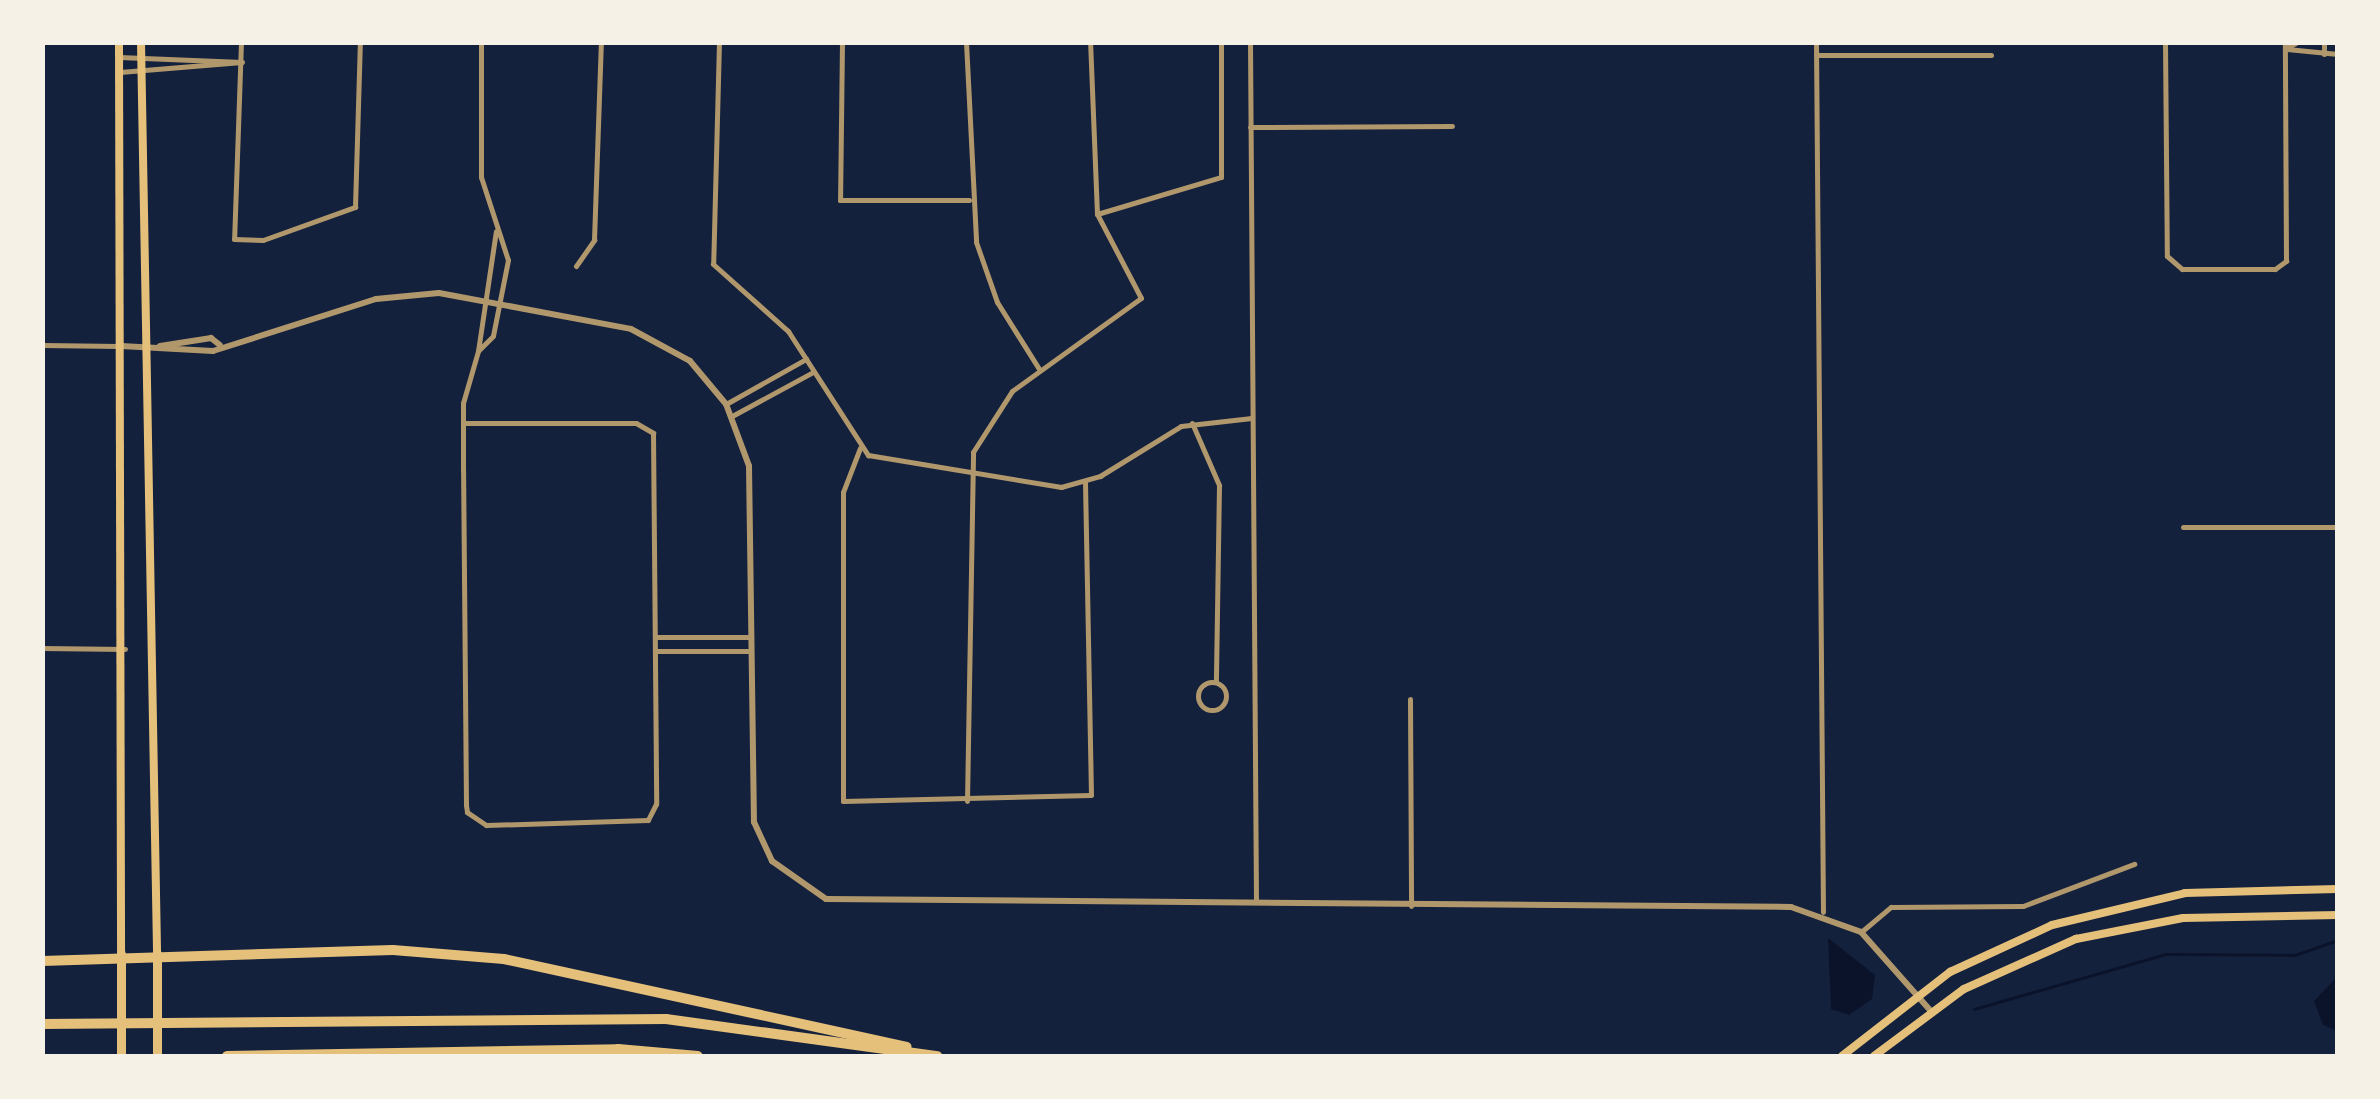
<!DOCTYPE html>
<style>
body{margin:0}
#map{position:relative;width:2380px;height:1099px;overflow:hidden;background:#14213d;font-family:"Asap Condensed",sans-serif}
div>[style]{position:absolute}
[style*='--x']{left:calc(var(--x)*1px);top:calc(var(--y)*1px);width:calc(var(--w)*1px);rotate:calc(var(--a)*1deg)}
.water>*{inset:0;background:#0b132b}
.stream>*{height:2.5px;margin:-1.25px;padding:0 1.25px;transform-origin:1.25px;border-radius:1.25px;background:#0b132b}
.minor>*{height:5px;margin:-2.5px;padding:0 2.5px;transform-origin:2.5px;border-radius:2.5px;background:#b1986c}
.minor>.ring{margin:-2.5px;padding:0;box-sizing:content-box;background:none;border:5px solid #b1986c;border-radius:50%}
.tertiary>*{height:6px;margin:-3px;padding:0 3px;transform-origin:3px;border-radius:3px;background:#b1986c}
.secondary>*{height:8px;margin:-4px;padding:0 4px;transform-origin:4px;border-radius:4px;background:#e5c07b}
.primary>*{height:9px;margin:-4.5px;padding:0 4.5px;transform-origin:4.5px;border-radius:4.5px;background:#e5c07b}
.motorway>*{height:10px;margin:-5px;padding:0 5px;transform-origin:5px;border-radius:5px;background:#e5c07b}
span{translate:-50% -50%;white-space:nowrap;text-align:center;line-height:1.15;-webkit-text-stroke:8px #f6f1e7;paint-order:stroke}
.frame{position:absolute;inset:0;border:45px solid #f6f1e7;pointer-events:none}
</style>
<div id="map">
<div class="water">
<i style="clip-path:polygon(1828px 938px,1875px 975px,1872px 999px,1849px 1015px,1831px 1009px)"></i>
<i style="clip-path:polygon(2337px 977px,2338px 977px,2337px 1031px,2323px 1025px,2314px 1001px)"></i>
</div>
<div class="stream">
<i style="--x:1974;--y:1009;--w:200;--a:-16"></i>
<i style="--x:2166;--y:954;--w:129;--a:0.4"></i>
<i style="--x:2295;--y:955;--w:46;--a:-19.2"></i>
</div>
<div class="minor">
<i style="--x:241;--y:42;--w:197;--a:92"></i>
<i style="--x:234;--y:239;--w:29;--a:2"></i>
<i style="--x:263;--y:240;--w:98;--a:-19.7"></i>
<i style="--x:355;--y:207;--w:165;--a:-88.3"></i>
<i style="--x:481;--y:42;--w:135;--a:90"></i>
<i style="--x:481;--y:177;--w:87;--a:72"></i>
<i style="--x:508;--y:260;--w:77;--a:101.2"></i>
<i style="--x:493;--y:336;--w:21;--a:135"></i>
<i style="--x:478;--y:351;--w:121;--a:-81.5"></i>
<i style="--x:719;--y:42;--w:222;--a:91.5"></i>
<i style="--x:713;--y:264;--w:101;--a:41.8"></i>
<i style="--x:788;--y:331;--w:148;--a:57.2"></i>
<i style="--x:868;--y:455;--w:196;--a:9.4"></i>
<i style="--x:1061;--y:487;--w:41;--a:-15.8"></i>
<i style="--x:1100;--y:476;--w:95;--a:-31.7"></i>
<i style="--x:1181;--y:426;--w:71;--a:-6.4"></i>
<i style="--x:842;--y:42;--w:158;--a:90.7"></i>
<i style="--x:840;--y:200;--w:129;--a:0"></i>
<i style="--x:966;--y:42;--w:200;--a:87.1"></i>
<i style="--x:976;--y:242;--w:64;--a:70.7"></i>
<i style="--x:997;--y:302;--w:79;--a:57.9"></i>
<i style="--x:1250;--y:42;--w:860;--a:89.6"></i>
<i style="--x:1816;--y:42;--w:870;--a:89.54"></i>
<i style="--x:2165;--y:42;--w:214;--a:89.5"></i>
<i style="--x:2167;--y:256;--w:20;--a:41"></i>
<i style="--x:2182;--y:269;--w:93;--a:0"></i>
<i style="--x:2275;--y:269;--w:14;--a:-36"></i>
<i style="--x:2286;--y:261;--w:219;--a:-90.3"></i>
<i style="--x:2324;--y:42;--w:12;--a:90"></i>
<i style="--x:2285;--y:49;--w:14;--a:-30"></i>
<i style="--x:2287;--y:49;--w:51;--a:5.6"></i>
<i style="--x:1816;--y:55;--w:175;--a:0"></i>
<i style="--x:119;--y:57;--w:123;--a:2.3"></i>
<i style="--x:120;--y:72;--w:122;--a:-4.7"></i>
<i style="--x:1250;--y:127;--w:202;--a:-0.3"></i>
<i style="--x:1097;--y:214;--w:129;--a:-16.6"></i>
<i style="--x:1221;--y:177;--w:135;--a:-90"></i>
<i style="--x:576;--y:266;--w:32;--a:-55"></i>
<i style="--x:594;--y:240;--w:198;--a:-88"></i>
<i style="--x:42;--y:345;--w:77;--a:0.7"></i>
<i style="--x:726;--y:404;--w:92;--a:-29.4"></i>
<i style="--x:732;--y:416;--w:92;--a:-28.5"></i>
<i style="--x:463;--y:423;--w:173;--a:0"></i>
<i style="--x:636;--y:423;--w:20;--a:30"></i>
<i style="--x:653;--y:433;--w:371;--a:89.5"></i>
<i style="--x:656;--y:804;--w:18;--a:117"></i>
<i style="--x:648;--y:820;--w:162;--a:178.2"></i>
<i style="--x:486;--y:825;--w:23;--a:-146"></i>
<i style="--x:467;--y:812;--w:7;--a:-98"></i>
<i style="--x:466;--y:805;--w:335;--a:-90.5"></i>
<i style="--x:463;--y:470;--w:67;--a:-90"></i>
<i style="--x:463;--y:403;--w:54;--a:-73.9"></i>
<i style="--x:1192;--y:423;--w:68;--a:66.5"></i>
<i style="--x:1219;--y:485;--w:197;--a:90.9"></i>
<i style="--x:860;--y:448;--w:47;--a:111.1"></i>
<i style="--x:843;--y:492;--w:309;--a:90"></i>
<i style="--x:843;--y:801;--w:248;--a:-1.4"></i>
<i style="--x:1091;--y:795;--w:313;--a:-91.1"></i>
<i style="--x:2183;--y:527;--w:155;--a:0"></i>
<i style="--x:656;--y:637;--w:94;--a:0"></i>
<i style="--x:42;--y:648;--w:83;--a:0.7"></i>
<i style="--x:656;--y:651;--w:94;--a:0"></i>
<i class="ring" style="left:1198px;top:682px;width:23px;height:23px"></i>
<i style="--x:1410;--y:699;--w:207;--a:89.7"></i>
<i style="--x:967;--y:801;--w:349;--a:-89"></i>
<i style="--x:973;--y:452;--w:72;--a:-57.4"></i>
<i style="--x:1012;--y:391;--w:159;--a:-35.8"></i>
<i style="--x:1141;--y:298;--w:95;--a:-117.6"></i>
<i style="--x:1097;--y:214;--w:172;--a:-92.3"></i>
<i style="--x:1861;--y:932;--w:39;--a:-40"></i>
<i style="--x:1891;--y:907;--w:132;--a:-0.4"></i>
<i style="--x:2023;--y:906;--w:119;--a:-20.7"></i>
</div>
<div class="tertiary">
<i style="--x:121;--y:346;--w:92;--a:3.1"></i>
<i style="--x:213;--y:351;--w:171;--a:-17.7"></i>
<i style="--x:376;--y:299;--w:63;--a:-5.4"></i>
<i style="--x:439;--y:293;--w:195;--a:10.6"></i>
<i style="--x:631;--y:329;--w:67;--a:28.5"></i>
<i style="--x:690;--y:361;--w:56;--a:50.1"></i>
<i style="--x:726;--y:404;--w:66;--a:69.6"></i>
<i style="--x:749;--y:466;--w:356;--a:89.2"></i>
<i style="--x:754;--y:822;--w:43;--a:65.2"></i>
<i style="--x:772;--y:861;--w:66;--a:35.1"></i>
<i style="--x:826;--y:899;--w:965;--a:0.47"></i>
<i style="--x:1791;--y:907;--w:74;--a:19.7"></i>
<i style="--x:1861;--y:932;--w:104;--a:48.5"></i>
<i style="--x:160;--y:346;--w:52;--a:-8.9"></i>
<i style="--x:211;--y:338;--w:11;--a:38"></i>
</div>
<div class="secondary">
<i style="--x:119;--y:42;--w:912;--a:89.87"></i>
<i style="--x:141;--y:42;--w:912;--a:88.99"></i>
<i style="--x:1842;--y:1056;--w:137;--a:-37.9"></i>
<i style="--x:1950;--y:972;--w:112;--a:-24.7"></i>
<i style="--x:2052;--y:925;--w:137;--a:-13.5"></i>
<i style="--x:2185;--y:893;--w:153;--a:-1.5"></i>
<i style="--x:1874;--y:1056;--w:112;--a:-36.7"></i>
<i style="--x:1964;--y:989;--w:123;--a:-24.1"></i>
<i style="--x:2076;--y:939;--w:109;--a:-11.1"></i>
<i style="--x:2183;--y:918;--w:155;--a:-1.1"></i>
</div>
<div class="primary">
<i style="--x:157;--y:954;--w:102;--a:90"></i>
<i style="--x:121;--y:1056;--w:102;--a:-90"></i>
</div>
<div class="motorway">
<i style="--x:42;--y:961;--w:351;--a:-1.8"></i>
<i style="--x:393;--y:950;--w:111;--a:4.6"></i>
<i style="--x:504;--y:959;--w:412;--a:12.3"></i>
<i style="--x:42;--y:1024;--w:624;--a:-0.46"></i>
<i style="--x:666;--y:1019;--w:274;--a:7.8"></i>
<i style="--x:227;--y:1056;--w:391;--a:-1"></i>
<i style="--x:618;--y:1049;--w:80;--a:5"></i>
</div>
<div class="frame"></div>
</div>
